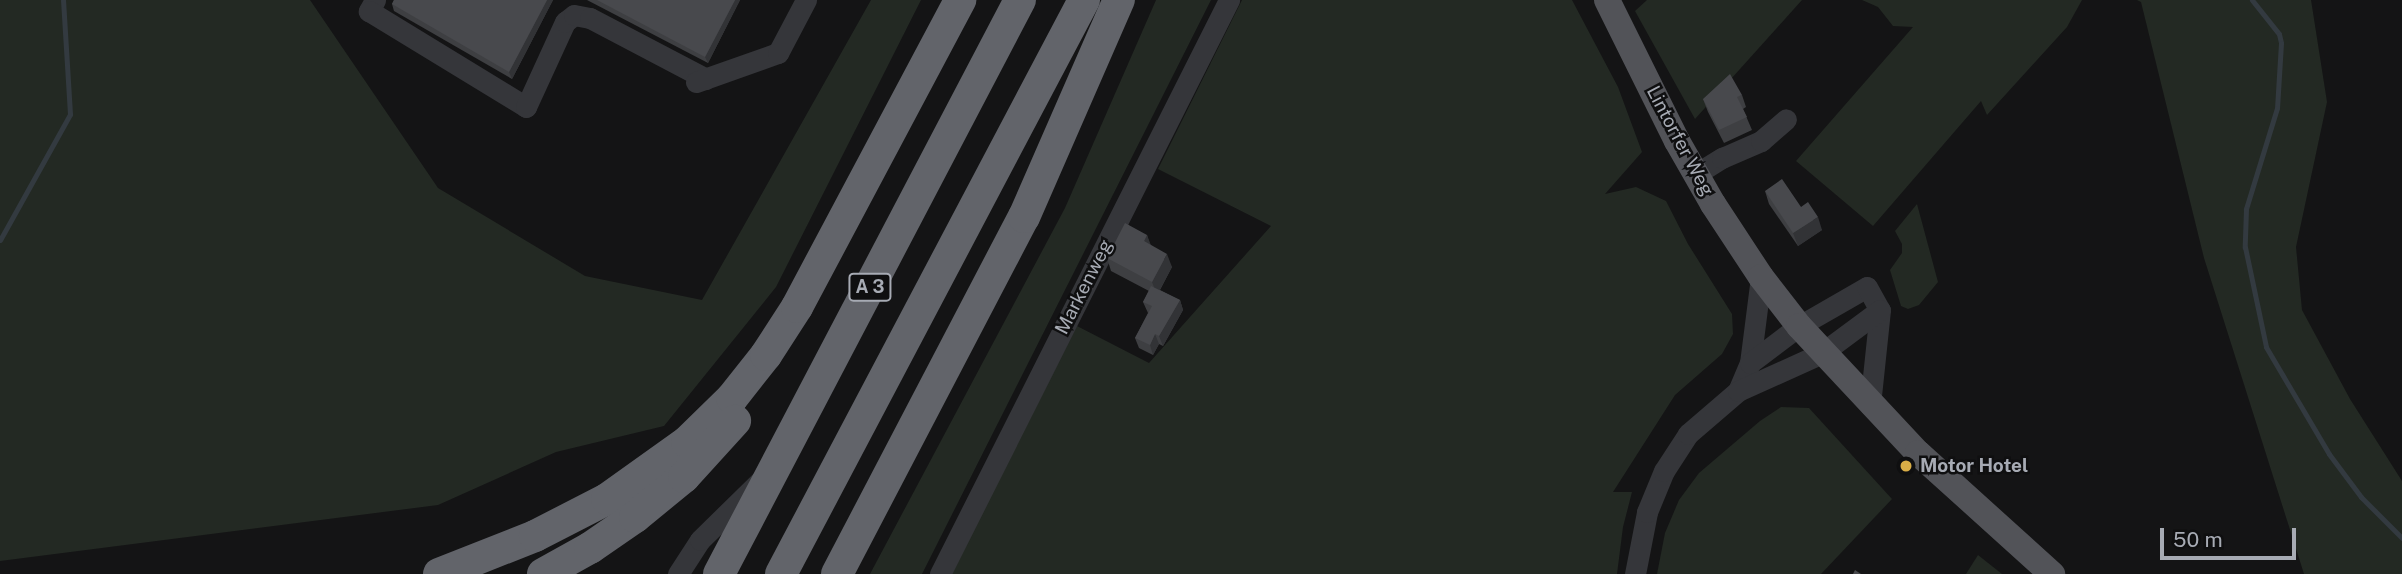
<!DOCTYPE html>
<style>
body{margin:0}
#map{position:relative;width:2402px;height:574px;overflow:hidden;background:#141415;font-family:"Public Sans",sans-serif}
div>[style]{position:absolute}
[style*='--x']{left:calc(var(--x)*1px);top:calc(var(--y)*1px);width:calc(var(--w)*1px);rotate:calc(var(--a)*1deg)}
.green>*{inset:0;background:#232923}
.stream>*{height:5px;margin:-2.5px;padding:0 2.5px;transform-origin:2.5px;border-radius:2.5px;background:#333a40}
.minor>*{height:21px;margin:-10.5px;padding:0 10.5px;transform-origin:10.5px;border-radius:10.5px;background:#35363a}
.major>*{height:26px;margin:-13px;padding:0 13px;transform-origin:13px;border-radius:13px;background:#525358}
.highway>*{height:32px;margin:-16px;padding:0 16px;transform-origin:16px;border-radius:16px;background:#62646a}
.wall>*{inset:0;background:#3e3f42}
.shaded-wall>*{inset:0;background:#323336}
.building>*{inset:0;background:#48494d}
.dots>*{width:19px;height:19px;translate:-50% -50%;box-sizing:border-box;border:4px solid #0f0f10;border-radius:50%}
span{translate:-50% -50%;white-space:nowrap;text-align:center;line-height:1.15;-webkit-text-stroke:5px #0f0f10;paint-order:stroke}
.shield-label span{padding:2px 5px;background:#0f0f10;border:2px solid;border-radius:5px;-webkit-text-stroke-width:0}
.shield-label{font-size:18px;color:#a7abb4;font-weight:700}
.street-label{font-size:19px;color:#a7abb4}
.poi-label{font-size:19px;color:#a7abb4;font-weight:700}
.left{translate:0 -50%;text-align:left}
.scale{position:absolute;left:2160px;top:528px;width:136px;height:32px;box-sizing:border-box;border:4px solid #a7abb4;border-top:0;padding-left:9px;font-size:21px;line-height:24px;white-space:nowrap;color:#a7abb4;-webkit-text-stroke:5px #0f0f10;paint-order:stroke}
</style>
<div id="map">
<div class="green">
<i style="clip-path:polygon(0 0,310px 0,438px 188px,585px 276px,702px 300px,871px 0,921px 0,776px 287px,664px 426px,556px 452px,438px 505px,0 561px)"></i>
<i style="clip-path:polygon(1156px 0,1211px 0,922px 574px,870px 574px,1065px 208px)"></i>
<i style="clip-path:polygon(1242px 0,1572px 0,1618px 87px,1642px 152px,1605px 194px,1636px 187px,1666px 201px,1688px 244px,1732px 314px,1733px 334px,1722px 354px,1675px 395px,1613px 492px,1632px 492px,1623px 527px,1617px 574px,951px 574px,1077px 326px,1149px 363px,1271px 226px,1158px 169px)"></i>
<i style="clip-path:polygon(1647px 0,1802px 0,1695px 119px,1635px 11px)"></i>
<i style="clip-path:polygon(1862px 0,2082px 0,2067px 27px,1987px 115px,1981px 101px,1873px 226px,1796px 161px,1913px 27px,1893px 26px,1878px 7px)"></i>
<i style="clip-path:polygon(2137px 0,2311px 0,2327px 102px,2296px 247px,2302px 310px,2350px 399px,2402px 481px,2402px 574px,2304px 574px,2204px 258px,2141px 2px)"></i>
<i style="clip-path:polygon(1917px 204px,1938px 282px,1919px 305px,1908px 309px,1901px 306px,1890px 270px,1902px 253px,1902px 244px,1895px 231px)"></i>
<i style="clip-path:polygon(1781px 407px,1809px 408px,1892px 499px,1821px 574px,1657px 574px,1665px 533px,1679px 500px,1699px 473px,1760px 421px)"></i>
<i style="clip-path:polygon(1978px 555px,2002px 574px,1966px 574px)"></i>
</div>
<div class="stream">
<i style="--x:2252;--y:0;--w:43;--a:51.5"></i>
<i style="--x:2279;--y:34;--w:9;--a:77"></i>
<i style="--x:2281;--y:43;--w:65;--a:93.5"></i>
<i style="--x:2277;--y:108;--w:106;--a:107.1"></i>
<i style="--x:2246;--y:209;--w:38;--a:92"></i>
<i style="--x:2245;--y:247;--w:102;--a:78.1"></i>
<i style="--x:2266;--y:347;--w:124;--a:59.5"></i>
<i style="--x:2329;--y:454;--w:54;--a:53.3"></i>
<i style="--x:2361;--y:497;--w:58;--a:45"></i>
<i style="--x:0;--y:240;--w:144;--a:-60.9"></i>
<i style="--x:70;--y:114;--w:114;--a:-93.5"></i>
</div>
<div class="minor">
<i style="--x:375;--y:0;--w:13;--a:119"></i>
<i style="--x:369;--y:11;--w:184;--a:31.4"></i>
<i style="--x:526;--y:107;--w:94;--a:-65.4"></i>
<i style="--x:565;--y:22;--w:11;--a:-38"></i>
<i style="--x:574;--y:15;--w:16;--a:11"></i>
<i style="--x:590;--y:18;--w:131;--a:27.7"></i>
<i style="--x:696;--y:82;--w:87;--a:-19.5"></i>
<i style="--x:778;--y:53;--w:60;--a:-62.2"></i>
<i style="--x:1696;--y:174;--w:31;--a:-32"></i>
<i style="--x:1722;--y:158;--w:43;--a:-23.6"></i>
<i style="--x:1761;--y:141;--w:33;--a:-41"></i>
<i style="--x:1750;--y:363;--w:87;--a:-82.7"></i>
<i style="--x:1738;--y:391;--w:30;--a:-67"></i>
<i style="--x:1750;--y:363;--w:61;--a:-37.1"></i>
<i style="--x:1799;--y:326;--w:78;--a:-29.8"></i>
<i style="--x:1867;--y:287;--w:26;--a:61"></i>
<i style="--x:1880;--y:310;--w:96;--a:96"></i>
<i style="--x:678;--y:574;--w:40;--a:-57.1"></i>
<i style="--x:700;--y:540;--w:84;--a:-44.5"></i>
<i style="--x:940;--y:574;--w:643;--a:-63.28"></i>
<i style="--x:1635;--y:574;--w:63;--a:-79"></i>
<i style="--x:1647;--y:512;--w:44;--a:-67.5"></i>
<i style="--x:1664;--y:471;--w:44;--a:-57"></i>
<i style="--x:1688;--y:434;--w:66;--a:-40.7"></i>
<i style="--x:1738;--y:391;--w:92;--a:-24.3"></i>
<i style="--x:1822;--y:353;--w:72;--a:-36.6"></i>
</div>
<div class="major">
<i style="--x:1607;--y:0;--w:157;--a:63.6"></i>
<i style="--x:1677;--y:141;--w:73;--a:60.3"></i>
<i style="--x:1713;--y:204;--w:87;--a:56.7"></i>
<i style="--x:1761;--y:277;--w:62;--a:52.2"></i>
<i style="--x:1799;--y:326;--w:174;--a:46.9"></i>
<i style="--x:1918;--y:453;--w:181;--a:42.1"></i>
</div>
<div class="highway">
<i style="--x:439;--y:574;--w:103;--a:-21.6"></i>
<i style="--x:535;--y:536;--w:81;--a:-27.2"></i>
<i style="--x:607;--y:499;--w:98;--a:-35.5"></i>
<i style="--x:687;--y:442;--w:63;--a:-44.4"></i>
<i style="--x:732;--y:398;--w:55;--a:-51.7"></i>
<i style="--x:766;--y:355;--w:57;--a:-57.1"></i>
<i style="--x:797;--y:307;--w:348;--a:-62"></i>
<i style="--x:543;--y:574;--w:54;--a:-29"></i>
<i style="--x:590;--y:548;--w:55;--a:-34.6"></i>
<i style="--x:635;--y:517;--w:63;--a:-39.2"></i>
<i style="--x:684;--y:477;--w:76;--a:-47.7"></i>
<i style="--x:719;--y:574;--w:648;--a:-62.33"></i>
<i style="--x:781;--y:574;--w:649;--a:-62.17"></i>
<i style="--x:837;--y:574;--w:403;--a:-62.4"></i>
<i style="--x:1024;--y:217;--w:237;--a:-66.4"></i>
</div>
<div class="wall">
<i style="clip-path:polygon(394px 0,553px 0,512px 79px,394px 11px,392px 4px)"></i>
<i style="clip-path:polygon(587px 0,740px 0,708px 63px)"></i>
<i style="clip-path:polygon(1742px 95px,1746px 107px,1743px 109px,1752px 130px,1724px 143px,1708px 112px,1703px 99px)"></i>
<i style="clip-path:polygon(1765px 191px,1801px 207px,1822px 230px,1798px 246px,1769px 204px)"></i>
<i style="clip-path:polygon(1147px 235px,1150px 245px,1172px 267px,1160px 290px,1180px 300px,1183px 310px,1163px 346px,1159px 344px,1153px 355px,1139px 348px,1135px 338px,1148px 313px,1143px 302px,1149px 291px,1111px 271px,1107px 258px)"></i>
</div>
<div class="shaded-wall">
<i style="clip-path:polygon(547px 0,553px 0,512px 79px,509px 72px)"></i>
<i style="clip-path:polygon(735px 0,740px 0,708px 63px,705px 57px)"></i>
<i style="clip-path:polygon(1818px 217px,1822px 230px,1798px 246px,1793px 233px)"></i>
<i style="clip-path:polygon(1147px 235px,1152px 248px,1144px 241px)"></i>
<i style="clip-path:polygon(1167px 254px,1172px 267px,1157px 295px,1152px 282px)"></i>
<i style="clip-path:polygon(1180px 300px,1183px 310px,1163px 346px,1159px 336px)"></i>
<i style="clip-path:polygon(1155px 334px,1159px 344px,1153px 355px,1150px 345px)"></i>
</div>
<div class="building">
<i style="clip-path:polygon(394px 0,547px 0,509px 72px,392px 4px)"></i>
<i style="clip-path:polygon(597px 0,735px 0,705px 57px)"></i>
<i style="clip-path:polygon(1730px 74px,1742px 95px,1737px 97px,1747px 117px,1719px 130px,1703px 99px)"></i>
<i style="clip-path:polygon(1782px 179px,1801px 207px,1808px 202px,1818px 217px,1793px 233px,1765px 191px)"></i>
<i style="clip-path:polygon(1125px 223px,1147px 235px,1144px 241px,1167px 254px,1152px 282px,1107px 258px)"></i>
<i style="clip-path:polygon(1151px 286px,1180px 300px,1159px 336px,1155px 334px,1150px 345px,1135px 338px,1152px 306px,1143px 302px)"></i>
<i style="clip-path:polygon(1855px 570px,1861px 574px,1853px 574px)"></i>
</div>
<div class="dots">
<i style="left:1906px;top:466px;background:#daae47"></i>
</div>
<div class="shield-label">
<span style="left:870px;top:287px">A 3</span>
</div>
<div class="street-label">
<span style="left:1680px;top:141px;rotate:62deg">Lintorfer Weg</span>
<span style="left:1084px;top:287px;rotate:-63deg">Markenweg</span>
</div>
<div class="poi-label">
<span class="left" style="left:1920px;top:466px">Motor Hotel</span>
</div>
<div class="scale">50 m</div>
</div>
